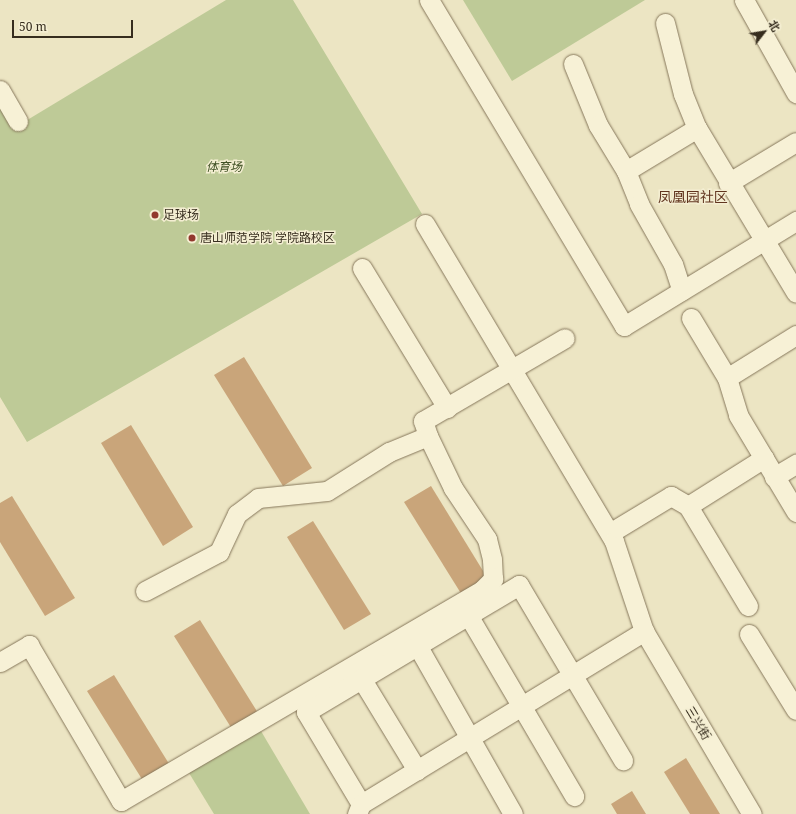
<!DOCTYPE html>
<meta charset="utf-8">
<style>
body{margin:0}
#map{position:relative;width:796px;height:814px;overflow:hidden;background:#ece5c3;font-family:"Noto Serif","Noto Sans SC",serif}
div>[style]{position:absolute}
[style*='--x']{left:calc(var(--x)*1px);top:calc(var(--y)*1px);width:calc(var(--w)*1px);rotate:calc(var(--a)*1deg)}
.green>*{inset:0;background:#beca97}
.building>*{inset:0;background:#c9a57a}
.roads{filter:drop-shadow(0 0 1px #86775b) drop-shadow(0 0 1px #86775b)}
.minor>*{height:19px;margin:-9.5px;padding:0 9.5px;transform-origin:9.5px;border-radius:9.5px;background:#f7f1d6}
.dots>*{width:11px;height:11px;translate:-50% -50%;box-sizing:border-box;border:2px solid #f4eed2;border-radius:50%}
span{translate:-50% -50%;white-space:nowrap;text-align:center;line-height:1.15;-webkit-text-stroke:3px #f4eed2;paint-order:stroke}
.park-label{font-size:12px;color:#415225;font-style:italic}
.poi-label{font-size:12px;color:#362d1e}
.left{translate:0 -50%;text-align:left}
.street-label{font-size:12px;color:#362d1e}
.quarter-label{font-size:14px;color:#61351f}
.north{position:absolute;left:744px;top:12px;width:40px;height:40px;-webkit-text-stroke:3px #f4eed2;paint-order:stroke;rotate:59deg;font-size:11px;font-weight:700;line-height:16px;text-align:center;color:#362d1e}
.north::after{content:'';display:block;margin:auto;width:14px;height:18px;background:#362d1e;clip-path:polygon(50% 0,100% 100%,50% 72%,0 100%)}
.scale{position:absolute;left:12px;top:20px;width:121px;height:18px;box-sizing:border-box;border:2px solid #362d1e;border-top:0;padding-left:5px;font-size:12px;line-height:14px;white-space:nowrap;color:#362d1e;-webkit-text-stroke:3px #f4eed2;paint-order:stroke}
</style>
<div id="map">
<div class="green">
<i style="clip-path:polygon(226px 0,293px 0,422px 214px,27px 442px,0 397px,0 105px,14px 128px)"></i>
<i style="clip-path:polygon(463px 0,645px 0,512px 81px)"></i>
<i style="clip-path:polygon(258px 726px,310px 814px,214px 814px,186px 768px)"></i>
</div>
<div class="building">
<i style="clip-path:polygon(244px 357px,312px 468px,283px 486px,214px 375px)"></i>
<i style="clip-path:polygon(131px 425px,193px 527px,163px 546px,101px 443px)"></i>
<i style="clip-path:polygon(431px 486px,488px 579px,462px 595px,404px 502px)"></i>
<i style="clip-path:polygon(12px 496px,75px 598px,45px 616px,0 542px,0 503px)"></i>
<i style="clip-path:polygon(313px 521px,371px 614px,344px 630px,287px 537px)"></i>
<i style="clip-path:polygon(200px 620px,258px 713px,232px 729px,174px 636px)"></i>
<i style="clip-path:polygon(114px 675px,171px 767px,145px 784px,87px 691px)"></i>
<i style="clip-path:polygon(686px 758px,720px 814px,690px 814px,664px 772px)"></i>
<i style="clip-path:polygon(632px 791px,646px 814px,617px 814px,611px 804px)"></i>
</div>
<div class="roads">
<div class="minor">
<i style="--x:429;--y:0;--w:380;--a:59.1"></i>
<i style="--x:624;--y:326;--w:202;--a:-31.4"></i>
<i style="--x:744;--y:0;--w:107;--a:60.8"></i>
<i style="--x:665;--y:23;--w:73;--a:75.8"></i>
<i style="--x:683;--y:94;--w:37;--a:68"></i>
<i style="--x:697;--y:128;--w:192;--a:59"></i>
<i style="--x:573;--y:64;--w:66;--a:67.7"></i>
<i style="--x:598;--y:125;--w:54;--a:58.7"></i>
<i style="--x:626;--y:171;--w:35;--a:68"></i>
<i style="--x:639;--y:204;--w:69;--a:60.5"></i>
<i style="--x:673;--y:264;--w:28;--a:72"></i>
<i style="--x:0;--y:90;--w:36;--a:60"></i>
<i style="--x:626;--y:171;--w:83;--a:-31.2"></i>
<i style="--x:728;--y:183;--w:79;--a:-31.1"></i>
<i style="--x:425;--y:224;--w:369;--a:59.2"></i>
<i style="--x:614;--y:541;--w:95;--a:71.6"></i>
<i style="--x:644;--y:631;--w:212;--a:59.5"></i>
<i style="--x:362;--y:268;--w:164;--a:58.7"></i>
<i style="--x:691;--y:318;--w:70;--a:59"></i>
<i style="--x:796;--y:335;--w:81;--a:148.1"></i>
<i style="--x:727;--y:378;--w:39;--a:73"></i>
<i style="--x:738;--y:415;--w:113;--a:59.1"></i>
<i style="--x:774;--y:477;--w:26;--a:-31"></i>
<i style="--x:618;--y:528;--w:62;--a:-31.1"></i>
<i style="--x:671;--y:496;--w:20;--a:30"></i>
<i style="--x:145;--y:591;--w:84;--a:-27.8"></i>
<i style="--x:219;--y:552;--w:42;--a:-64.7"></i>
<i style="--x:237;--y:514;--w:26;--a:-37"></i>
<i style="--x:258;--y:498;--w:69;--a:-5.8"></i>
<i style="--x:327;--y:491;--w:73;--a:-32.2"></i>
<i style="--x:389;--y:452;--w:42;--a:-22.3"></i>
<i style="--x:428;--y:436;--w:16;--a:-108"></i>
<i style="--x:423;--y:421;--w:164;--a:-30.3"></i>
<i style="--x:748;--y:606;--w:117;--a:-121"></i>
<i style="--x:688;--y:506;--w:90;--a:-32.3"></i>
<i style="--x:468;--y:615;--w:210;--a:59.6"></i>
<i style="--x:749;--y:634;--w:89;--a:58.3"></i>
<i style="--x:417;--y:645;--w:194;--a:60.4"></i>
<i style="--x:0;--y:662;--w:34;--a:-30"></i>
<i style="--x:29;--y:645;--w:181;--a:59.5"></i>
<i style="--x:121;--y:801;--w:418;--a:-30.3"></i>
<i style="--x:482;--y:590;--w:16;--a:-45"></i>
<i style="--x:493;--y:579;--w:20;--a:-93"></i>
<i style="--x:492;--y:559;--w:21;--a:-104"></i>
<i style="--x:487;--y:539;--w:61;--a:-123.7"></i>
<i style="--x:453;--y:488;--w:58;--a:-115.7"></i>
<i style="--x:361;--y:678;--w:108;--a:58.7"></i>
<i style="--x:361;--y:804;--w:107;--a:-120.9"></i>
<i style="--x:306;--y:712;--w:248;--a:-30.8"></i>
<i style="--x:519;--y:585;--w:204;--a:59.3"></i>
<i style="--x:357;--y:814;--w:11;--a:-68"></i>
<i style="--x:361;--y:804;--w:332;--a:-31.4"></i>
</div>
</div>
<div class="dots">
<i style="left:155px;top:215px;background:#92382d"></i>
<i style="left:192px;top:238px;background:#92382d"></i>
</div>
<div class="park-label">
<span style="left:224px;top:167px">体育场</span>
</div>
<div class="poi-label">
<span class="left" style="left:163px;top:215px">足球场</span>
<span class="left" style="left:200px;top:238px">唐山师范学院 学院路校区</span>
</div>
<div class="street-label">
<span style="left:698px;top:723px;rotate:59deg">三兴街</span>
</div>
<div class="quarter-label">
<span style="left:693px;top:197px">凤凰园社区</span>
</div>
<div class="north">北</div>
<div class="scale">50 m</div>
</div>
